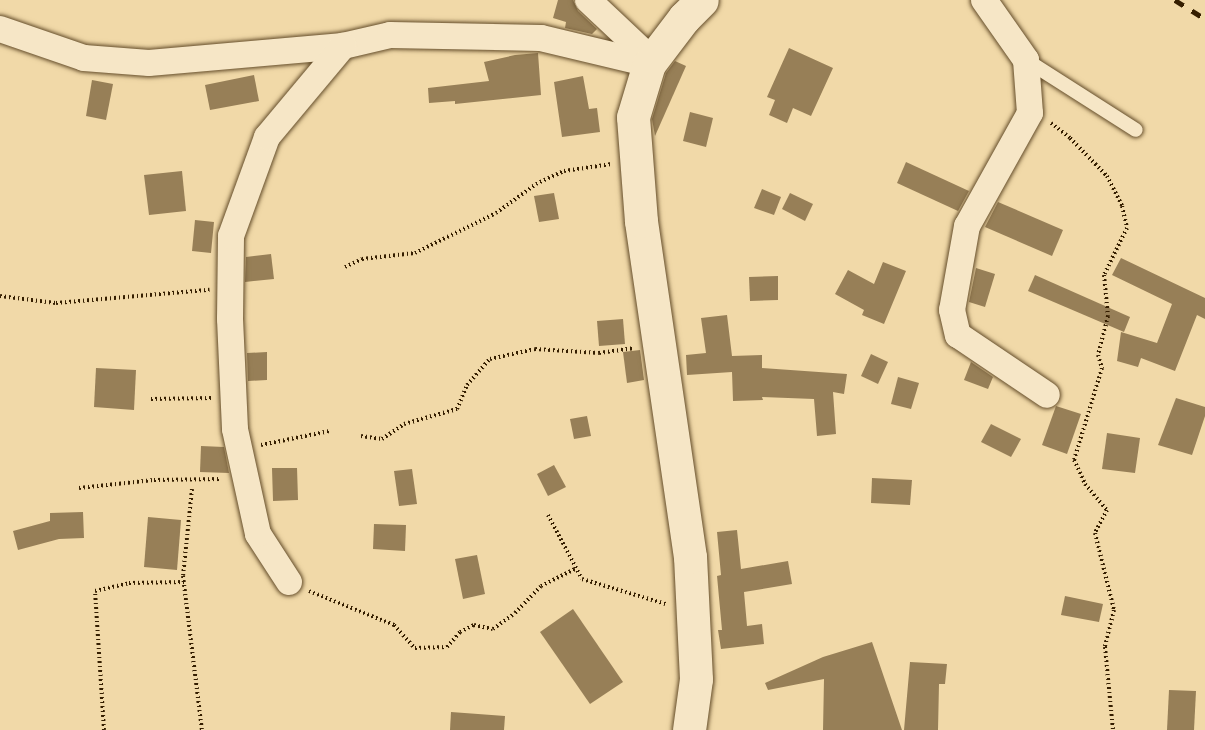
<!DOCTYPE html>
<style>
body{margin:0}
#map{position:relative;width:1205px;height:730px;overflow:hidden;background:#f1d9a8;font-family:Vollkorn,serif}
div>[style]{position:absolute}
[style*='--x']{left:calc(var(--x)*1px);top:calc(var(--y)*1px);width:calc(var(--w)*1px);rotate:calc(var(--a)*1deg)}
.building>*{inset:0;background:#977f57}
.path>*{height:4px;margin-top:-2px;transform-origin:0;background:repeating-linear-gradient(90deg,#351e00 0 1.5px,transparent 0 4.5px)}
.roads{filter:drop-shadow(0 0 2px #644d2a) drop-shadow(0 0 2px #644d2a)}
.service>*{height:14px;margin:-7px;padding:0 7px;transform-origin:7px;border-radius:7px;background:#f6e6c6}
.minor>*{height:26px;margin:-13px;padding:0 13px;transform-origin:13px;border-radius:13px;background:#f6e6c6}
.secondary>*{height:33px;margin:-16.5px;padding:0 16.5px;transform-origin:16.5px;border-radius:16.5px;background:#f6e6c6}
.rail>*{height:4.5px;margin-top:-2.25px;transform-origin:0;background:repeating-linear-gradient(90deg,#351e00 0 10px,transparent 0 20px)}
span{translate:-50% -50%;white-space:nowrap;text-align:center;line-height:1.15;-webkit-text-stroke:4.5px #f6e6c6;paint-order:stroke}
</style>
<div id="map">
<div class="building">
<i style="clip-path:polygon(558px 0,573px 0,578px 11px,597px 29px,592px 34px,565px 28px,566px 22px,553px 18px)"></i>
<i style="clip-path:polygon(789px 48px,833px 68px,811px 116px,793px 108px,787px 123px,769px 115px,775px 100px,767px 97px)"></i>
<i style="clip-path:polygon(538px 53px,541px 95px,455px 104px,455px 101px,429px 103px,428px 88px,489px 81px,484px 62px,515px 55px)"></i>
<i style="clip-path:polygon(675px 61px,686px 66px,655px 136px,652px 119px,666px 73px)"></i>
<i style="clip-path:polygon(254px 75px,259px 101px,210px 110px,205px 85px)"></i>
<i style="clip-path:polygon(583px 76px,589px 109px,597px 108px,600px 132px,562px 137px,554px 82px)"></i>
<i style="clip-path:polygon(92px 80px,113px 84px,106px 120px,86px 116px)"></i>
<i style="clip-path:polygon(690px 112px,713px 118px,706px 147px,683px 141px)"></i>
<i style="clip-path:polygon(906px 162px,969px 191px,958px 211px,897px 183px)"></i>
<i style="clip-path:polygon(182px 171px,186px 211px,149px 215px,144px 175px)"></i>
<i style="clip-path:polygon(762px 189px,781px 197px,774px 215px,754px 208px)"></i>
<i style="clip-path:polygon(554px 193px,559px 219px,539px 222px,534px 196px)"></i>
<i style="clip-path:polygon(790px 193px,813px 204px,805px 221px,782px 209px)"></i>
<i style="clip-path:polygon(998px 202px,1063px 230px,1052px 256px,985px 227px)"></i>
<i style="clip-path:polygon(195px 220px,214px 222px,211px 253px,192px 251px)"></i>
<i style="clip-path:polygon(271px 254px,274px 279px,245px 282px,246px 257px)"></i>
<i style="clip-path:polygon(1121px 258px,1205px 298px,1205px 319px,1197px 315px,1175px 371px,1141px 358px,1138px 367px,1117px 361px,1121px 332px,1157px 343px,1172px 304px,1112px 275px)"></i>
<i style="clip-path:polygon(883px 262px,906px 271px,884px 324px,862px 315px,864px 310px,835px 294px,848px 270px,874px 284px)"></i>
<i style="clip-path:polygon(976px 268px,995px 274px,985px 307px,969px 302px)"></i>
<i style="clip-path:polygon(1035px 275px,1130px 317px,1124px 332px,1028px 291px)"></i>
<i style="clip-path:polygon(778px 276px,778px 300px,750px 301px,749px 277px)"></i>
<i style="clip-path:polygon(727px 315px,732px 356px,762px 355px,762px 368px,847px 374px,844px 394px,833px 392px,836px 434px,817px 436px,814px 399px,762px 397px,763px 400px,733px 401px,732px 372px,687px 375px,686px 355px,706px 353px,701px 318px)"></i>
<i style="clip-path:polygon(623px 319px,625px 344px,599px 346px,597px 321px)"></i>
<i style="clip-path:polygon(640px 350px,644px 380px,627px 383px,623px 352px)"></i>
<i style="clip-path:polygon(267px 352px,267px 380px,248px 381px,247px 353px)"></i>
<i style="clip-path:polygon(871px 354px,888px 362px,878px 384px,861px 376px)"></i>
<i style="clip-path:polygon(971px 362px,993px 377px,988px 389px,964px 380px)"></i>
<i style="clip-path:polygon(96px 368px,136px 370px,134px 410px,94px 407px)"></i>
<i style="clip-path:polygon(898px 377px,919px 383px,911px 409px,891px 404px)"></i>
<i style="clip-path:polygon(1176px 398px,1205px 407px,1205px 416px,1192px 455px,1158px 445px)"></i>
<i style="clip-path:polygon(1056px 406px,1081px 414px,1067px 454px,1042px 445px)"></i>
<i style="clip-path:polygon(587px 416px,591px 436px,574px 439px,570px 419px)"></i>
<i style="clip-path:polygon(991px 424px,1021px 439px,1011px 457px,981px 442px)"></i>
<i style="clip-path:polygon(1107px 433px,1140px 438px,1135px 473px,1102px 469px)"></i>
<i style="clip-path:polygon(201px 446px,224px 447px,229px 473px,200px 472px)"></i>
<i style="clip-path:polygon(554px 465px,566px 487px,548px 496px,537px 474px)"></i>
<i style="clip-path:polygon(272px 468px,297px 468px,298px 500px,273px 501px)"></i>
<i style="clip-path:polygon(412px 469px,417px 504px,399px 506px,394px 471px)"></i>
<i style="clip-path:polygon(872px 478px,912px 480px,910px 505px,871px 503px)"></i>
<i style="clip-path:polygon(83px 512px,84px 538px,59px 539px,18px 550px,13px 531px,50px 521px,50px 513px)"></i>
<i style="clip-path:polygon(148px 517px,181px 520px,177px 570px,144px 567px)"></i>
<i style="clip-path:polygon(374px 524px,406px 525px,405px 551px,373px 549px)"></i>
<i style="clip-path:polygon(737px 530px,741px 569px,788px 561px,792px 584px,744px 592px,747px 626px,762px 624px,764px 644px,721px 649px,718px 630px,722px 630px,717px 576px,721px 575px,717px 532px)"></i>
<i style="clip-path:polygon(477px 555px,485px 594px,463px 599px,455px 559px)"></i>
<i style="clip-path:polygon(1065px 596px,1103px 604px,1099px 622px,1061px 615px)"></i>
<i style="clip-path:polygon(573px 609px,623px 682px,590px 704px,540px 632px)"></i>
<i style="clip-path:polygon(872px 642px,902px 730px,823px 730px,824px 679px,768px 690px,765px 683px,823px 657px)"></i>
<i style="clip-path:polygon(910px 662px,947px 664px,945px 684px,939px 684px,938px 730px,904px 730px)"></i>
<i style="clip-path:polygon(1169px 690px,1196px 691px,1194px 730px,1167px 730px)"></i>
<i style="clip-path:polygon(451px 712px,505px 716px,504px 730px,450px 730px)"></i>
</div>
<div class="path">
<i style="--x:1051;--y:123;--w:24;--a:38"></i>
<i style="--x:1070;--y:138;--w:53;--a:45.8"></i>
<i style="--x:1107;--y:176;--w:34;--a:63"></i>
<i style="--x:1122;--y:206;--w:23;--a:77"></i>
<i style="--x:1127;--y:228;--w:52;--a:116.1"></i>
<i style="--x:1104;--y:275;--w:41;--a:84.4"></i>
<i style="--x:1108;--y:316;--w:40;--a:104.4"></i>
<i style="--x:1098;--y:355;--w:14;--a:73"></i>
<i style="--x:1102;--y:368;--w:96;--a:106.9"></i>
<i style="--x:1074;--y:460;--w:26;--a:65"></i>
<i style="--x:1085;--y:484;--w:34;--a:50"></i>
<i style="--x:1107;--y:510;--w:26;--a:118"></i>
<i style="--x:1095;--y:533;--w:79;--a:76.1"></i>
<i style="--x:1114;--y:610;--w:38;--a:104"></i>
<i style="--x:1105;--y:647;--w:83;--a:84.5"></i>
<i style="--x:345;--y:267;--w:19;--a:-25"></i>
<i style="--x:362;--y:259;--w:53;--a:-6.5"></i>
<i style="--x:415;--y:253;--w:90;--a:-26.3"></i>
<i style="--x:496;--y:213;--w:49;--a:-35.9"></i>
<i style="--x:536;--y:184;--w:31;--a:-25"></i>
<i style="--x:564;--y:171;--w:48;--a:-8.5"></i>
<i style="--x:0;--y:296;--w:56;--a:7.1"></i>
<i style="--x:56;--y:303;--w:154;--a:-4.9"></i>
<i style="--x:151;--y:399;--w:61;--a:-0.9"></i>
<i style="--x:361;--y:436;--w:21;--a:8"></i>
<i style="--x:382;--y:439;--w:27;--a:-34"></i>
<i style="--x:404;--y:424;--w:55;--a:-15.8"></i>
<i style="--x:457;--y:409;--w:26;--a:-67"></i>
<i style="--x:467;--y:385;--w:35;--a:-49"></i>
<i style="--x:490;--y:359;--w:46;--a:-12.5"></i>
<i style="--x:535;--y:349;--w:64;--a:3.6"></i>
<i style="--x:599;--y:353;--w:34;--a:-8"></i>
<i style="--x:261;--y:445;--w:70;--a:-11.5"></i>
<i style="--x:79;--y:488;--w:75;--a:-6.1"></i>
<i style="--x:154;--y:480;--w:67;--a:-0.9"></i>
<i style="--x:192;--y:489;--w:87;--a:95.9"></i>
<i style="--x:183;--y:576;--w:155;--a:83"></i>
<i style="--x:548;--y:515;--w:72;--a:62"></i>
<i style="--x:582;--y:579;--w:88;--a:16.6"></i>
<i style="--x:309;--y:591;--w:92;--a:21.8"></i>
<i style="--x:394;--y:625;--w:31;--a:48"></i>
<i style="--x:415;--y:648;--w:32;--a:-2"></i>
<i style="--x:447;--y:647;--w:20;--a:-49"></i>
<i style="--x:460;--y:632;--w:16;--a:-27"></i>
<i style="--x:474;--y:625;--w:19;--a:12"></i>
<i style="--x:493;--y:629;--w:27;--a:-36"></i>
<i style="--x:515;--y:613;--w:37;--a:-46"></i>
<i style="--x:541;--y:586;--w:40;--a:-26.6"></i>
<i style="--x:104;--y:730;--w:139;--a:-93.7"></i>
<i style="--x:95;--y:591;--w:35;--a:-13"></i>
<i style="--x:129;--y:583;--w:55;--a:-1"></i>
</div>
<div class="roads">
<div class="service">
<i style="--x:1026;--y:60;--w:130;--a:32.5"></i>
</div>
<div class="minor">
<i style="--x:588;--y:0;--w:88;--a:43.2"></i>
<i style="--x:984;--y:0;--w:73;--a:55"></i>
<i style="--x:1026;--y:60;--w:53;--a:85.7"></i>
<i style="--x:1030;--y:113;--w:129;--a:119.1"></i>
<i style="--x:967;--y:226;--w:85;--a:100.1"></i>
<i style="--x:952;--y:310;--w:26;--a:77"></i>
<i style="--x:958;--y:335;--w:107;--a:34"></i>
<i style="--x:0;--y:29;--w:89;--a:19"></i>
<i style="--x:84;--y:58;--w:65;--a:4.4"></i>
<i style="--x:149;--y:63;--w:195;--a:-5"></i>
<i style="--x:343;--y:46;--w:48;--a:-13.2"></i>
<i style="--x:390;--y:35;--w:151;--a:1.1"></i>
<i style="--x:541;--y:38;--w:111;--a:13.5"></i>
<i style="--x:289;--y:582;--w:57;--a:-122.9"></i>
<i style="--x:258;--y:534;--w:107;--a:-102.4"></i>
<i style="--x:235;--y:429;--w:110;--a:-92.6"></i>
<i style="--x:230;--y:319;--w:83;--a:-89.3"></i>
<i style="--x:231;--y:236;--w:105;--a:-70"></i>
<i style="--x:267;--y:137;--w:119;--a:-50.1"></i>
</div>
<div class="secondary">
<i style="--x:689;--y:730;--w:51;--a:-82.2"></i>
<i style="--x:696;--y:679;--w:122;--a:-92.8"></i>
<i style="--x:690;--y:557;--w:340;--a:-98.3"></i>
<i style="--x:641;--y:221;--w:104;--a:-94.4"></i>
<i style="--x:633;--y:117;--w:55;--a:-73.2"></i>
<i style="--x:649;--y:64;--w:58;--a:-52.7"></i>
<i style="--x:684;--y:18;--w:25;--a:-45"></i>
</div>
</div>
<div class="rail">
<i style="--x:1175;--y:0;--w:36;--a:32"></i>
</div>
</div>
